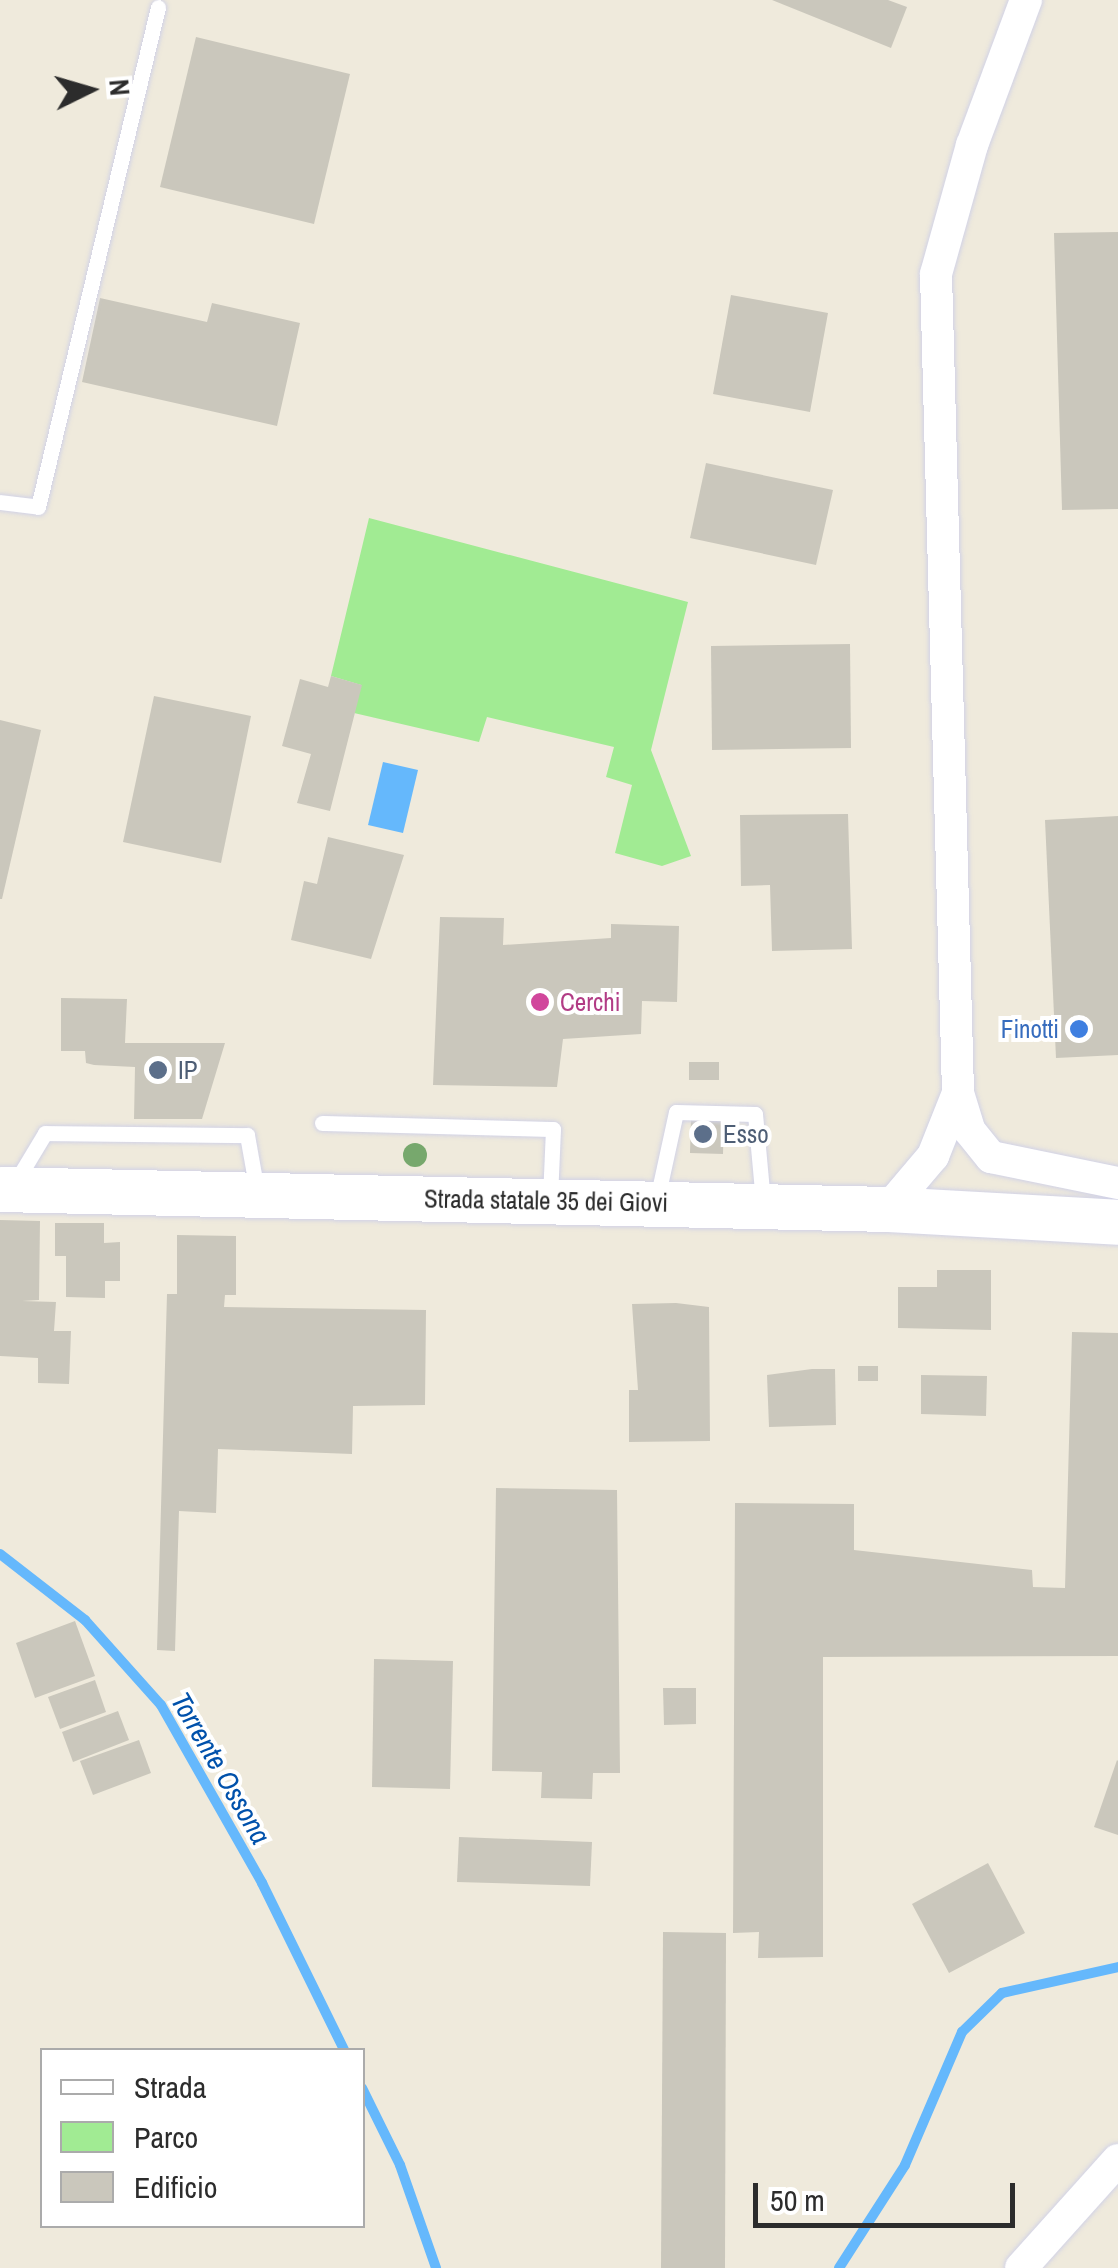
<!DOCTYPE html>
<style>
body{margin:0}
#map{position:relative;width:1118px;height:2268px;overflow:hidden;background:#efeadc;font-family:"Archivo Narrow",sans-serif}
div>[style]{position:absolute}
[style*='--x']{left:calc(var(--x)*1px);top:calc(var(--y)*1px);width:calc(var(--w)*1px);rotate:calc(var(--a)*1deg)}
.green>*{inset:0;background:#a1eb93}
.water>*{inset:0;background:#65b8fc}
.stream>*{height:10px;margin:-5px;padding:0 5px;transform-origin:5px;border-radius:5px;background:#65b8fc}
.building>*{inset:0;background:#cac7bc}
.roads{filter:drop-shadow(0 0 2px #d1d2e6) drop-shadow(0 0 2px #d1d2e6)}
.service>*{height:15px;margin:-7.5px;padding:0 7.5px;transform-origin:7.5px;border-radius:7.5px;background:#fff}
.minor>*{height:32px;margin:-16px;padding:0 16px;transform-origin:16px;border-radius:16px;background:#fff}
.secondary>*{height:45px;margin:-22.5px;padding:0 22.5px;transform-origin:22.5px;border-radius:22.5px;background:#fff}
.trees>*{width:24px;height:24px;margin:-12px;border-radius:50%;background:#77a86d}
.dots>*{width:28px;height:28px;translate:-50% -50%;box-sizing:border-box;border:5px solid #fff;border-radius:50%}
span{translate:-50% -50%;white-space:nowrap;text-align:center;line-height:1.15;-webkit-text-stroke:8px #fff;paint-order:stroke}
.hotel-label{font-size:25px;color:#b23c85}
.left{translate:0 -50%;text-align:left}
.shop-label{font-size:25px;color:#366cbe}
.right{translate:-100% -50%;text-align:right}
.service-label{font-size:25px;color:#4e5e75}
.street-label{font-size:25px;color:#2c2c2c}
.water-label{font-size:28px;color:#0051ab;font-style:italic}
.legend{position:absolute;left:40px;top:2048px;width:325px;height:180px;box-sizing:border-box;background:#fff;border:2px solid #ababab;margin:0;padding:12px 18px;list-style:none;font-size:30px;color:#2c2c2c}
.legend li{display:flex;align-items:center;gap:20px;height:50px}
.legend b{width:50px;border:2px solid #ababab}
.north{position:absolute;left:40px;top:40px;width:100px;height:100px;-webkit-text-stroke:8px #fff;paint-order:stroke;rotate:85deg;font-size:28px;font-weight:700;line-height:40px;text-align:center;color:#2c2c2c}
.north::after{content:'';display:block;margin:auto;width:35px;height:45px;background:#2c2c2c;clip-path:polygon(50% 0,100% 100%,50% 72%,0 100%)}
.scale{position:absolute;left:753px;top:2183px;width:262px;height:45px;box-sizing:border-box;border:5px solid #2c2c2c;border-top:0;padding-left:12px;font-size:30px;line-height:35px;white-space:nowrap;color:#2c2c2c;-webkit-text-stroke:8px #fff;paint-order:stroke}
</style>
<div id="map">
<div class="green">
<i style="clip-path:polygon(369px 518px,688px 602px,651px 750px,691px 856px,662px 866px,615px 853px,632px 785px,606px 777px,614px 747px,487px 717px,479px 742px,354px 713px,361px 685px,331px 676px)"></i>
</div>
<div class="water">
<i style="clip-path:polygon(383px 762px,418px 770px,403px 833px,368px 825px)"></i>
</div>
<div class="stream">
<i style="--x:0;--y:1554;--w:108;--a:37.8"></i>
<i style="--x:85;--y:1620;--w:114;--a:48.2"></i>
<i style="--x:161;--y:1705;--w:205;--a:60.4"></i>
<i style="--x:262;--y:1883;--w:186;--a:63.8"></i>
<i style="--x:362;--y:2088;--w:86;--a:63.7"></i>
<i style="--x:400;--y:2165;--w:109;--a:70.7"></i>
<i style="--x:839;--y:2268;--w:122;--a:-57.3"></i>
<i style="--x:905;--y:2165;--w:145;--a:-66.8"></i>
<i style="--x:962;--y:2032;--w:56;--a:-44.3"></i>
<i style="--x:1002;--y:1993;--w:119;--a:-12.6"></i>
</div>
<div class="building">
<i style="clip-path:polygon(772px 0,888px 0,907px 7px,891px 48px)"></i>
<i style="clip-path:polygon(196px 37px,350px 74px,314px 224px,160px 187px)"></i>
<i style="clip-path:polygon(1118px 232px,1118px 509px,1062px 510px,1054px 233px)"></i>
<i style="clip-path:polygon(731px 295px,828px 313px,810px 412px,713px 394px)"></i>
<i style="clip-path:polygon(100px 298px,207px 322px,212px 303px,300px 323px,277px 426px,82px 382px)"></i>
<i style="clip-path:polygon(706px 463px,833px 490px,816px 565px,690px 538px)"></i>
<i style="clip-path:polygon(850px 644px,851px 748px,712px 750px,711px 646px)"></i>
<i style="clip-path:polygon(331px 676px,362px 685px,330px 811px,297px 803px,311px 754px,282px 746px,300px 679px,328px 687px)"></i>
<i style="clip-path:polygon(154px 696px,251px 716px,221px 863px,123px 842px)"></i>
<i style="clip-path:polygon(0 720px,41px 730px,2px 899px,0 899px)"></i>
<i style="clip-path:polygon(848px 814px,852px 949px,772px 951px,770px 885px,741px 886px,740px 815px)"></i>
<i style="clip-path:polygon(1118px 816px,1118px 1055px,1056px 1058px,1045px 820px)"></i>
<i style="clip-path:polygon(328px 837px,404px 855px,371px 959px,291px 940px,304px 881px,317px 884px)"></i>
<i style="clip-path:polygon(440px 917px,504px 918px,503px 945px,611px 938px,611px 924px,679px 926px,677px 1002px,642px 1001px,641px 1034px,563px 1039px,557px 1087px,433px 1085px)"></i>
<i style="clip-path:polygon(61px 998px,127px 999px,125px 1043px,225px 1043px,202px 1119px,134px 1119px,135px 1067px,94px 1065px,86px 1063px,85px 1051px,61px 1051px)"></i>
<i style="clip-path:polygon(689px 1062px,719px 1062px,719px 1080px,689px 1080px)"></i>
<i style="clip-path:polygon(691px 1119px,724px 1119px,723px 1154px,690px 1153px)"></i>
<i style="clip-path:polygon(0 1220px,40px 1221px,39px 1300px,22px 1301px,56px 1302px,54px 1331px,71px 1331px,69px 1384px,38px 1383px,38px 1358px,0 1356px)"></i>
<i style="clip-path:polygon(55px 1223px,104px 1223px,104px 1243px,120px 1242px,120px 1281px,105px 1281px,105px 1298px,66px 1297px,66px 1256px,55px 1256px)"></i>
<i style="clip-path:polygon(177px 1235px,236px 1236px,236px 1295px,225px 1295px,224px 1307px,426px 1310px,425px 1405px,353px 1406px,352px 1454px,218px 1449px,216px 1513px,179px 1511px,175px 1651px,157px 1650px,167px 1294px,177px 1294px)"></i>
<i style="clip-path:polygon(937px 1270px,991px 1270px,991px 1330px,898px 1328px,898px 1287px,937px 1287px)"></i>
<i style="clip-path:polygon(676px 1303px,709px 1307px,710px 1441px,629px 1442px,629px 1390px,638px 1390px,632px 1304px)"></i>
<i style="clip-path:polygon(1072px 1332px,1118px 1333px,1118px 1656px,823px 1657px,823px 1957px,758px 1958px,759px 1932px,733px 1933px,735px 1503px,854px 1504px,854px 1550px,1032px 1570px,1033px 1587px,1065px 1588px)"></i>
<i style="clip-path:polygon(858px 1366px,878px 1366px,878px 1381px,858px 1381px)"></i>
<i style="clip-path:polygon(812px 1369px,835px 1369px,836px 1425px,769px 1427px,767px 1375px)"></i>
<i style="clip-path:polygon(921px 1375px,987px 1376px,986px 1416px,921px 1414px)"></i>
<i style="clip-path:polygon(496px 1488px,617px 1490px,620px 1773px,593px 1773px,592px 1799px,541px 1798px,542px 1772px,492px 1771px)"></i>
<i style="clip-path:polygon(75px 1621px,95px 1676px,35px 1698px,16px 1643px)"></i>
<i style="clip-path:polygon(374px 1659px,453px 1661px,450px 1789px,372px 1787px)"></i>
<i style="clip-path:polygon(95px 1680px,106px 1712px,60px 1729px,48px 1697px)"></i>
<i style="clip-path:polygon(663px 1688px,696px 1688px,696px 1724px,664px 1725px)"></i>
<i style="clip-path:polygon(118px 1711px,129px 1740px,73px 1762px,62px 1732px)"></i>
<i style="clip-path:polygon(139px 1740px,151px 1773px,93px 1795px,80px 1761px)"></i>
<i style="clip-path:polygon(1117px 1760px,1118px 1761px,1118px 1835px,1094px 1827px)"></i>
<i style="clip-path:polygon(459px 1837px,592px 1842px,590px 1886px,457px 1882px)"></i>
<i style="clip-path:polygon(988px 1863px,1025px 1933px,949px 1973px,912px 1904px)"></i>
<i style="clip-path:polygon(663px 1932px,726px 1933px,725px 2268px,661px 2268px)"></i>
</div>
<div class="roads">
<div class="service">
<i style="--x:0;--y:502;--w:38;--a:7"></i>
<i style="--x:38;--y:507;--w:514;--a:-76.5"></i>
<i style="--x:322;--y:1123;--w:231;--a:1.5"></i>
<i style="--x:553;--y:1129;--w:68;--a:92.5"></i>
<i style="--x:15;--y:1183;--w:58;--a:-59"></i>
<i style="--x:45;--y:1133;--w:202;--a:0.6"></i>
<i style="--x:247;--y:1135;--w:57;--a:79.9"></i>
<i style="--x:657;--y:1199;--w:89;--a:-77.7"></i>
<i style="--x:676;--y:1112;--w:79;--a:1.5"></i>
<i style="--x:755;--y:1114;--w:88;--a:84.8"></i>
</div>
<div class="minor">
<i style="--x:1026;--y:0;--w:155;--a:110.4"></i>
<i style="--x:972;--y:145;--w:134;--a:105.6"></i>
<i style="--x:936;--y:274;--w:819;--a:88.46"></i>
<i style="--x:958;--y:1093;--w:39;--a:73"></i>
<i style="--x:969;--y:1130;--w:35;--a:51"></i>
<i style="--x:991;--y:1157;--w:130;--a:11.6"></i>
<i style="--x:888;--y:1209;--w:70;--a:-49.7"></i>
<i style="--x:933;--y:1156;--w:68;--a:-68.4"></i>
<i style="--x:1021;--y:2268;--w:145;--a:-48.1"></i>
</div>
<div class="secondary">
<i style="--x:0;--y:1189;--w:888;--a:1.29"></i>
<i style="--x:888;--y:1209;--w:230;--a:3.2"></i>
</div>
</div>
<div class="trees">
<i style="left:415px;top:1155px"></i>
</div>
<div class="dots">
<i style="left:540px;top:1002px;background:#d1479c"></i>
<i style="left:1079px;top:1029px;background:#3f7fe0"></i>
<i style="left:158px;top:1070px;background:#5c6f8a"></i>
<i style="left:703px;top:1134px;background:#5c6f8a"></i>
</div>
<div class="hotel-label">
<span class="left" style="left:560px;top:1002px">Cerchi</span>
</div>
<div class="shop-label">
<span class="right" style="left:1059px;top:1029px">Finotti</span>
</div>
<div class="service-label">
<span class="left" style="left:178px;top:1070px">IP</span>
<span class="left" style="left:723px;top:1134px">Esso</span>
</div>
<div class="street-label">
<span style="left:546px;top:1201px;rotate:1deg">Strada statale 35 dei Giovi</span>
</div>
<div class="water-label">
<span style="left:221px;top:1768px;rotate:60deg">Torrente Ossona</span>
</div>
<ul class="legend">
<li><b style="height:12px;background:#fff"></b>Strada</li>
<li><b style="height:28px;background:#a1eb93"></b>Parco</li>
<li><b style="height:28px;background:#cac7bc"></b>Edificio</li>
</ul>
<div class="north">N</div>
<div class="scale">50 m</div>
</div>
